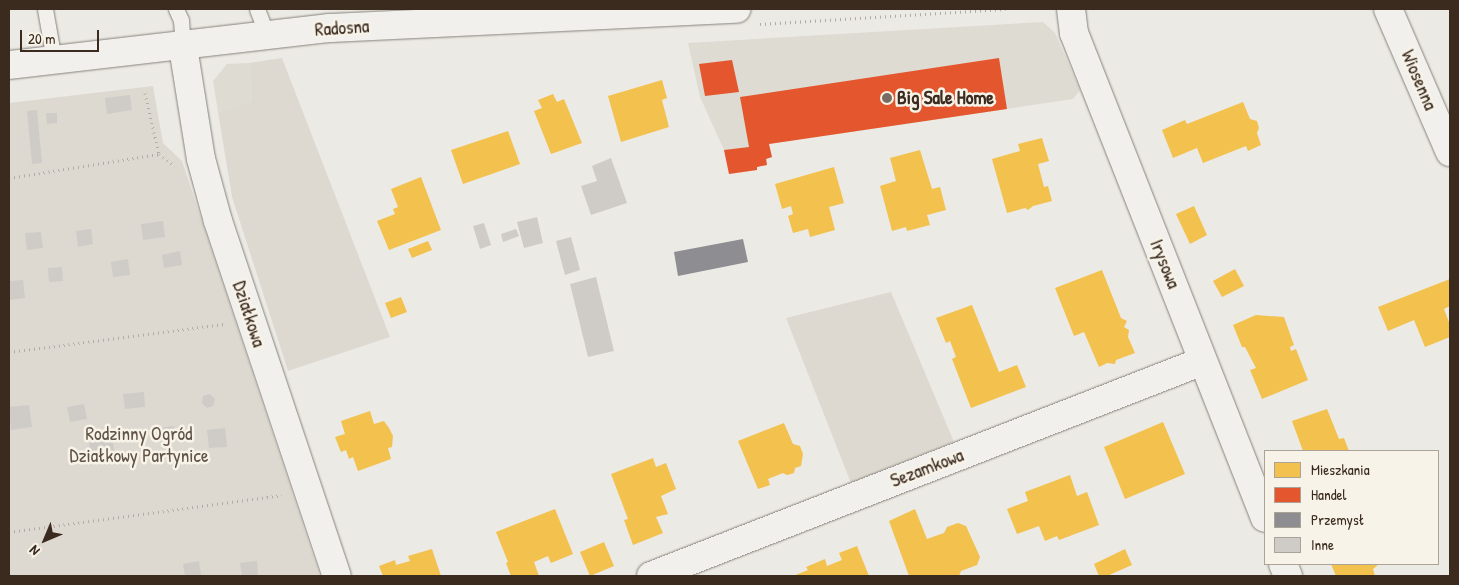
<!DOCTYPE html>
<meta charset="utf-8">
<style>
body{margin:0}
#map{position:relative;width:1459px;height:585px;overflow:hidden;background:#eceae4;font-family:"Patrick Hand",sans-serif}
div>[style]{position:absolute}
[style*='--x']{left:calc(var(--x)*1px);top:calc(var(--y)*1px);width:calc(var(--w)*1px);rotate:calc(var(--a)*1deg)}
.built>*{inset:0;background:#dedbd2}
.green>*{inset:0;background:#ddd9d0}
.homes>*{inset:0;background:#f2c14e}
.shops>*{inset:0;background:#e4572e}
.industry>*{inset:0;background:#8d8d92}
.building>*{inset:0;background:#cfccc7}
.path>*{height:3px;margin-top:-1.5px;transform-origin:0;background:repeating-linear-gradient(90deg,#b0ada8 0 1px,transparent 0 5px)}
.roads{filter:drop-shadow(0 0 1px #86827c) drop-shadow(0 0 1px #86827c)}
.lane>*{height:15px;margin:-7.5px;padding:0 7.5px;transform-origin:7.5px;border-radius:7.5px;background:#f1f0ec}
.street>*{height:28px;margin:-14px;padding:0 14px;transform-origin:14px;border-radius:14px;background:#f1f0ec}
.secondary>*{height:28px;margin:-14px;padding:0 14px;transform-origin:14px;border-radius:14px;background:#f1f0ec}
.dots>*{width:14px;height:14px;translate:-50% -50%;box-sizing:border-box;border:2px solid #f7f3e8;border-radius:50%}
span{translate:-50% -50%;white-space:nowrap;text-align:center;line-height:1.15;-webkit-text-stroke:5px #f7f3e8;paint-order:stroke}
.street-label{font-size:19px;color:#3b2a1e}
.poi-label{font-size:19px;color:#3b2a1e;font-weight:700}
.left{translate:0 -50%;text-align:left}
.park-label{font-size:19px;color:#605246}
.frame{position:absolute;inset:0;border:10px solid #3b2a1e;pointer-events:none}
.legend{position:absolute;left:1264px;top:450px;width:175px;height:115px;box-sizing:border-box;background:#f7f3e8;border:1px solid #aca397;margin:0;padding:6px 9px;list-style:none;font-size:15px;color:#3b2a1e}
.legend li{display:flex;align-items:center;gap:10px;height:25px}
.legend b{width:25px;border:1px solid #aca397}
.north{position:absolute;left:20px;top:515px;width:50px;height:50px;-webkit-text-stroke:4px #f7f3e8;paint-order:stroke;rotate:225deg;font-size:14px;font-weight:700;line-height:20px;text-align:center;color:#3b2a1e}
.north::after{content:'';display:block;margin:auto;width:18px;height:22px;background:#3b2a1e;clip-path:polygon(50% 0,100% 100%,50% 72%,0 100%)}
.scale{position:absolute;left:20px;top:30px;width:79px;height:22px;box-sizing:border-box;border:2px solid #3b2a1e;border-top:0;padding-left:6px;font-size:15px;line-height:18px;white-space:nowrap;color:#3b2a1e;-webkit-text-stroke:4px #f7f3e8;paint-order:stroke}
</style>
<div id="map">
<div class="built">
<i style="clip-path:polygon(1043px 22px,1055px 33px,1080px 90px,1073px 99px,769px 144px,772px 157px,767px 159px,767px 165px,757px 167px,757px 170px,729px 174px,724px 150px,700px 97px,688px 43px)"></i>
<i style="clip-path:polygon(249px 63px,252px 101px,218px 112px,213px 81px,227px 64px)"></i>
</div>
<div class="green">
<i style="clip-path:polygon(282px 58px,390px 337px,288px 371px,232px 197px,218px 112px,252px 101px,249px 63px)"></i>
<i style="clip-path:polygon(153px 86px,163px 143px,182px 161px,320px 576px,9px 576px,9px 103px)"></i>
<i style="clip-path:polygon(891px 292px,954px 442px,851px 483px,786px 318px)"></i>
</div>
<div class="homes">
<i style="clip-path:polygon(662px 80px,667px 98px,662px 100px,669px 127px,621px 142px,608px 96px)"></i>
<i style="clip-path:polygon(553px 94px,557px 102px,564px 99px,582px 143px,551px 154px,534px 111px,542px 108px,538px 100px)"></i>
<i style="clip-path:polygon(1243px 102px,1250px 119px,1257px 121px,1259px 128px,1257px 133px,1261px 145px,1248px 151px,1246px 146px,1203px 163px,1197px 148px,1173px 158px,1162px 130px,1185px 120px,1187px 124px)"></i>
<i style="clip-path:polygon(508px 131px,520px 164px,463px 184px,451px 150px)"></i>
<i style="clip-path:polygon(1042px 138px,1049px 161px,1038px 164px,1044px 187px,1048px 186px,1052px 201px,1033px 206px,1028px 210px,1025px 208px,1007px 213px,992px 159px,1020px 151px,1018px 144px)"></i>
<i style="clip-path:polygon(920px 150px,932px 189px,940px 187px,946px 210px,927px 215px,930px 225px,907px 231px,906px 227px,892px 231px,880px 186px,896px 181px,890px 158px)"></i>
<i style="clip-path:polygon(834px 167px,844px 203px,829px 207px,835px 230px,810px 237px,808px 229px,793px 233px,788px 216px,793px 214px,791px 206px,782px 209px,775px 184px)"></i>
<i style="clip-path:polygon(421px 177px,441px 230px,389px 250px,377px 221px,395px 214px,393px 209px,398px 207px,391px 189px)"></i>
<i style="clip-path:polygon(1194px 206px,1207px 235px,1190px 244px,1176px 214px)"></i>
<i style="clip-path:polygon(428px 241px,432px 250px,412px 258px,408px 249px)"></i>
<i style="clip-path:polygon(1235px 269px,1244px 286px,1222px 297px,1213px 281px)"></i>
<i style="clip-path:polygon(1102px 270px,1121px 318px,1127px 321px,1124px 327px,1129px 330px,1128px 337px,1135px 353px,1116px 360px,1115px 364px,1107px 363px,1099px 367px,1084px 332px,1074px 336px,1055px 288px)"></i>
<i style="clip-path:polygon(1450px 279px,1450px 306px,1444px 309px,1450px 325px,1450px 337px,1425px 347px,1414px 320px,1388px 331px,1378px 307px)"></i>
<i style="clip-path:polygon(401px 297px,407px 312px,391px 318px,385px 303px)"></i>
<i style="clip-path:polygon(972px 305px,999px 372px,1017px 365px,1026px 387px,971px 408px,952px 359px,956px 357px,950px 341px,946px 343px,936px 318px)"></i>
<i style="clip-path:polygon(1256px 315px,1284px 317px,1294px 345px,1290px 347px,1291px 351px,1296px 349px,1308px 380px,1262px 399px,1250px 370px,1256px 368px,1245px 347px,1242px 347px,1233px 325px)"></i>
<i style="clip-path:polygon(1327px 409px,1339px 439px,1344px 438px,1349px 451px,1303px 451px,1292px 421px)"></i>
<i style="clip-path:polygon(370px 411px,374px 424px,384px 421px,389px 428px,393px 436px,392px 447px,388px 448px,391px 459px,358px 471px,353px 457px,349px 459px,346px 450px,341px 452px,335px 437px,345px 434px,341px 421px)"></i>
<i style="clip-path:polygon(1163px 422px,1185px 474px,1125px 499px,1104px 447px)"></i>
<i style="clip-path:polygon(784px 423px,793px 444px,800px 446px,803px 454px,801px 466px,795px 468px,794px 473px,787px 475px,783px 473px,768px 479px,770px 485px,758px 489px,738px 441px)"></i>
<i style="clip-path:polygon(653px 458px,656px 467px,666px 463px,676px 489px,661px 496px,668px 514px,656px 517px,663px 533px,633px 545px,624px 520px,628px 519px,611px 474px)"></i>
<i style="clip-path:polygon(1070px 475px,1077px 496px,1087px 492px,1099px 525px,1059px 540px,1057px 536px,1045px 541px,1039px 526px,1017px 534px,1007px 509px,1028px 501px,1025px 492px)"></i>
<i style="clip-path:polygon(555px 509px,573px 554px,551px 563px,548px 556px,534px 562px,539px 576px,511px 576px,506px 563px,508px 562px,496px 532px)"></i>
<i style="clip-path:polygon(915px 509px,927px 539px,944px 533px,947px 527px,958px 523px,966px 526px,980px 557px,977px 565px,961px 571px,959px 576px,909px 576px,889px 521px)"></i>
<i style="clip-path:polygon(604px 542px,614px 566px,590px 576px,580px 552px)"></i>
<i style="clip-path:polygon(857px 546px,869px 576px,793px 576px,808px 570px,806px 567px,825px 559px,827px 566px,842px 560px,839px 553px)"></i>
<i style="clip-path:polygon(432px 549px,441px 576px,383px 576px,379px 566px,395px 560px,396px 565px,410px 561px,408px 556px)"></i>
<i style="clip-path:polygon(1125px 549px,1132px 565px,1107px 576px,1099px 576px,1094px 564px)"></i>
<i style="clip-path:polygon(1331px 564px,1379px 564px,1373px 569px,1375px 576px,1336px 576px)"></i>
</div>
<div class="shops">
<i style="clip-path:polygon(999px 58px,1007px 109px,769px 144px,772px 157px,766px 159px,767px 165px,757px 167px,757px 170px,729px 174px,724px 150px,749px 147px,740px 97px)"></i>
<i style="clip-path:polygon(732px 60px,739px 92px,705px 96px,699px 64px)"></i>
</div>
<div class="industry">
<i style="clip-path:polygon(743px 239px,748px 262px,678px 276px,674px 252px)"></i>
</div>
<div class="building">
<i style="clip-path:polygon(130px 95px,132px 110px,107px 114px,105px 98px)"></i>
<i style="clip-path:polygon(37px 110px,42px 163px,32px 164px,27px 111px)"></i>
<i style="clip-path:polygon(46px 113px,57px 113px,57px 123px,47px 124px)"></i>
<i style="clip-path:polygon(611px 158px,627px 203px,591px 215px,581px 186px,597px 181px,592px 166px)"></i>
<i style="clip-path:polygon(537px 217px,543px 243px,524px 248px,517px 222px)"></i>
<i style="clip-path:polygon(163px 221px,165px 237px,143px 240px,141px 224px)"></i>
<i style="clip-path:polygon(484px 223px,491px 245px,480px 249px,473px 226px)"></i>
<i style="clip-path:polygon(91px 229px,93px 244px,78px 247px,76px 231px)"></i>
<i style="clip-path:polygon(516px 229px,519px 236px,503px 242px,501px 234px)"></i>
<i style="clip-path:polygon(41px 232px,43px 248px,27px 250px,25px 233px)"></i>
<i style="clip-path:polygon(571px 237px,580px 270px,565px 275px,556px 241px)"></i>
<i style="clip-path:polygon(180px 251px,182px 265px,164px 268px,162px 255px)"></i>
<i style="clip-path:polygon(128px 259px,130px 275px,113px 277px,111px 262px)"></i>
<i style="clip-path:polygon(62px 267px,63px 281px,49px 282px,48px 268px)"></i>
<i style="clip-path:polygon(596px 277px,614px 351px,588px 357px,570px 284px)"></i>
<i style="clip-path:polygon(23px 280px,25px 298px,9px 300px,9px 281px)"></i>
<i style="clip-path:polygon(144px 392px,145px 407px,125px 409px,123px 394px)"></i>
<i style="clip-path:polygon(210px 394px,215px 399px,213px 406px,207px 408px,202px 403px,203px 396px)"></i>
<i style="clip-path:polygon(84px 404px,87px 419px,70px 422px,67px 407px)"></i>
<i style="clip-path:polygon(29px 405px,32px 427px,11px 430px,9px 407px)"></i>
<i style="clip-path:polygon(174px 426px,175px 439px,159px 440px,158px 428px)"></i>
<i style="clip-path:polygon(225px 428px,227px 447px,209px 448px,207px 430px)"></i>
<i style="clip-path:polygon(113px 441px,115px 456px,90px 458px,89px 443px)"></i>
<i style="clip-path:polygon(199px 561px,201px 576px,185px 576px,183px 564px)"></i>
<i style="clip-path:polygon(257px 561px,258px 576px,242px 576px,240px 563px)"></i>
</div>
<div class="path">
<i style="--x:760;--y:24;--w:246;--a:-3.5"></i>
<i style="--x:145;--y:93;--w:63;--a:77.1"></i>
<i style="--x:159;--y:154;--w:20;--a:37"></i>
<i style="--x:9;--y:178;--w:152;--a:-9.1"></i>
<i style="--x:9;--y:352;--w:217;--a:-7.4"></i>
<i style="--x:9;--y:532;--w:275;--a:-7.7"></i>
</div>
<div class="roads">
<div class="lane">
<i style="--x:45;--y:9;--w:52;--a:80"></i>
<i style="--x:176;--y:9;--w:12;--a:66"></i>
<i style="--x:181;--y:20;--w:27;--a:86"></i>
<i style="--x:257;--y:9;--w:28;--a:69"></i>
</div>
<div class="street">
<i style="--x:1071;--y:9;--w:24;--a:83"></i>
<i style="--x:1074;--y:33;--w:521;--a:68.5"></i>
<i style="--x:1388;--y:9;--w:156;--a:66.6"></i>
<i style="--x:183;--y:47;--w:113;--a:80.9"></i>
<i style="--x:201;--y:159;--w:64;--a:74.7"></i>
<i style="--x:218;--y:221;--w:374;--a:71.5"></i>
<i style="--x:1283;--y:564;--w:13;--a:67"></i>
<i style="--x:651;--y:576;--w:592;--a:-21.28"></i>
</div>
<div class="secondary">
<i style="--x:9;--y:65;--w:322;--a:-6.6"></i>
<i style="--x:329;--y:28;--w:408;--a:-2.7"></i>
</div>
</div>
<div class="dots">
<i style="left:887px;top:98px;background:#796d63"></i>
</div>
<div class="street-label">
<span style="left:342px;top:28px;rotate:-4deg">Radosna</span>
<span style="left:1419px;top:80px;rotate:67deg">Wiosenna</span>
<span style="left:1165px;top:264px;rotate:68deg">Irysowa</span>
<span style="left:249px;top:314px;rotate:72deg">Działkowa</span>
<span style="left:927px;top:468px;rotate:-21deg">Sezamkowa</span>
</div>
<div class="poi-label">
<span class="left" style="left:897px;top:98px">Big Sale Home</span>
</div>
<div class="park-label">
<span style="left:139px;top:445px">Rodzinny Ogród<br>Działkowy Partynice</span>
</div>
<div class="frame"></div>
<ul class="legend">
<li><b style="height:14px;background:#f2c14e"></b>Mieszkania</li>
<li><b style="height:14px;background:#e4572e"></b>Handel</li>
<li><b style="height:14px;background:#8d8d92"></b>Przemysł</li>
<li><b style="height:14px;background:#cfccc7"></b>Inne</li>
</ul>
<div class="north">N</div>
<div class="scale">20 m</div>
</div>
